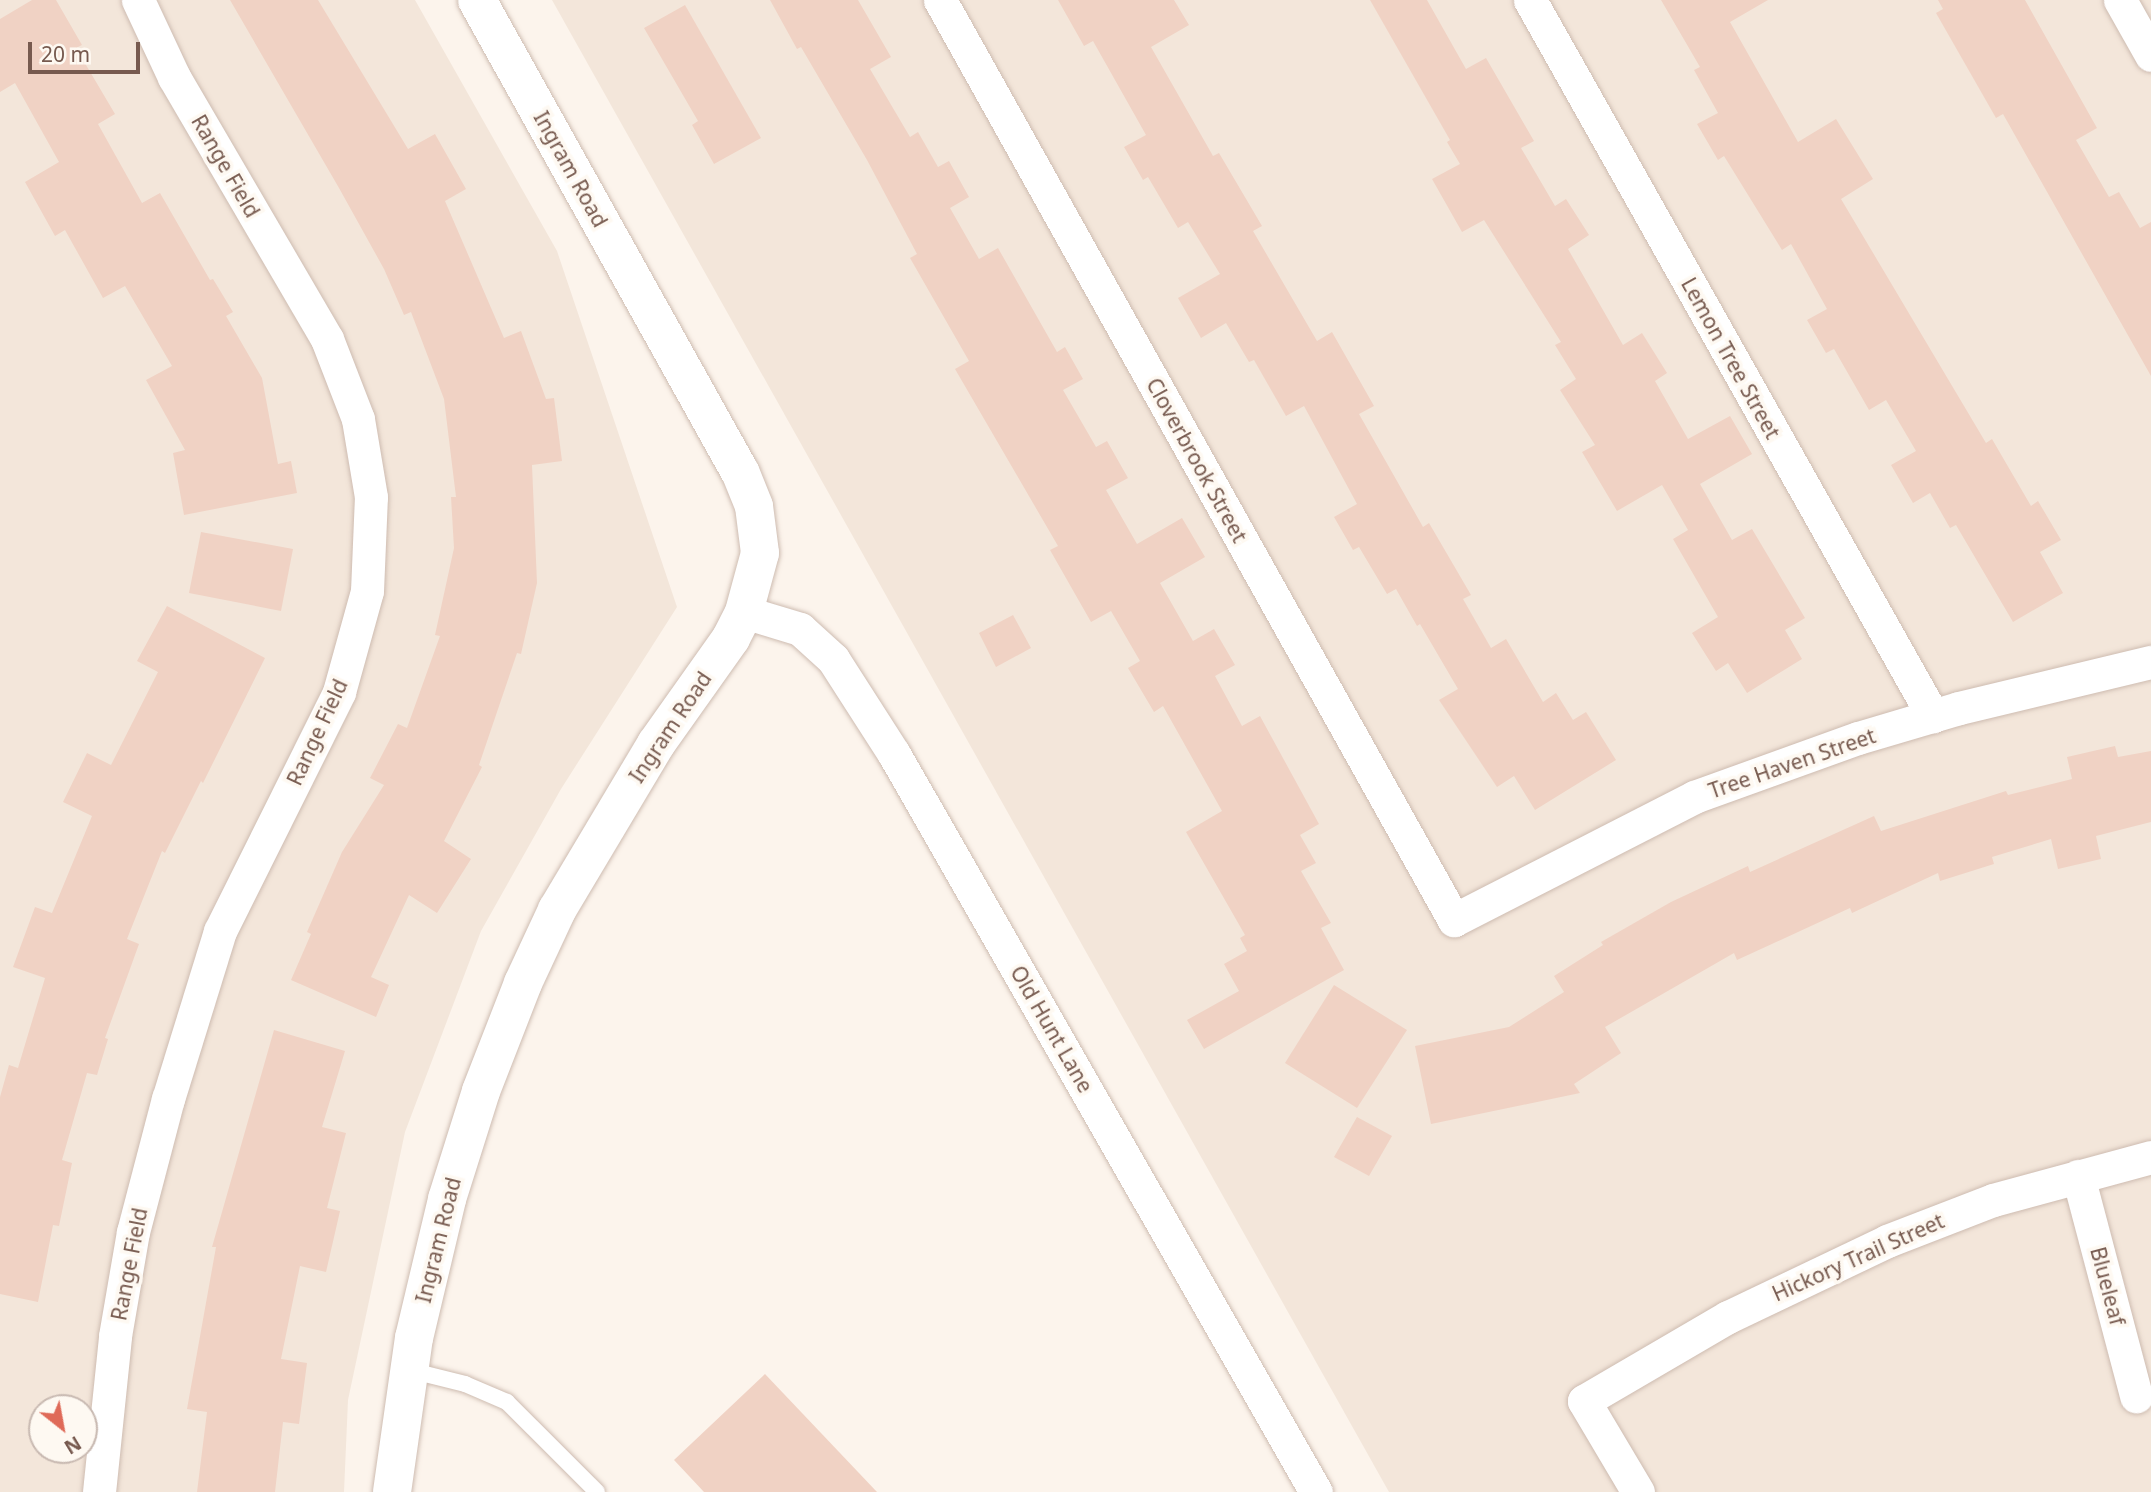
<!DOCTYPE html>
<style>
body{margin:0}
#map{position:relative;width:2151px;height:1492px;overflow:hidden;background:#fcf4ec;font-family:"Noto Sans",sans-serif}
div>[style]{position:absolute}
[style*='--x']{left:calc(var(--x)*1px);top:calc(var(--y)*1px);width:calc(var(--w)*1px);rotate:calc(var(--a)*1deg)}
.residential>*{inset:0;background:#f3e6da}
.building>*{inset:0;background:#f0d2c4}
.roads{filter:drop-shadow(0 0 2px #cebcb1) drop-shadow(0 0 2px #cebcb1)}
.lane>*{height:16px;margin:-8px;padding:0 8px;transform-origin:8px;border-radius:8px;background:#fff}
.street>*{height:33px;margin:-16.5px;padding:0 16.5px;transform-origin:16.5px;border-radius:16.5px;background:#fff}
.secondary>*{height:38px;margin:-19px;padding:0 19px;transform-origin:19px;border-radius:19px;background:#fff}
span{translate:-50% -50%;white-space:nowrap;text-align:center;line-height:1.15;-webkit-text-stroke:7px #fef9f2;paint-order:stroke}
.street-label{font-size:21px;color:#775a4f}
.north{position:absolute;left:28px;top:1394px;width:70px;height:70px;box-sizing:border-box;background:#fef9f2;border:2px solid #c8b9b1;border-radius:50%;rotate:149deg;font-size:19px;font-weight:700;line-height:28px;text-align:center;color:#775a4f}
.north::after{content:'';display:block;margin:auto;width:24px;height:32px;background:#df6a58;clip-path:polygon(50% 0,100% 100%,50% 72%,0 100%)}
.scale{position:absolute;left:28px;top:42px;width:112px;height:32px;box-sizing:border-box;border:4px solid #775a4f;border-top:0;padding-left:9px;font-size:21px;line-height:24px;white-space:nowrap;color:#775a4f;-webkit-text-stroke:5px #fef9f2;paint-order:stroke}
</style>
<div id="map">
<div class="residential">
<i style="clip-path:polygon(evenodd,0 0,415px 0,557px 251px,677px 607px,561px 789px,481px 931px,405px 1132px,348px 1400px,344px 1492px,0 1492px,0 0,42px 1408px,84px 1408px,84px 1450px,42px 1450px,42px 1408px)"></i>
<i style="clip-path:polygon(552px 0,2151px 0,2151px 1492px,1389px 1492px)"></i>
</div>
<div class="building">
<i style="clip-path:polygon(32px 0,56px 0,82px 45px,76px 48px,115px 114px,98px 124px,142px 203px,160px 193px,210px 280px,213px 279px,233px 312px,226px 316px,262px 378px,278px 464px,291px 461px,297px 493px,184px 515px,173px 453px,185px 450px,146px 380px,172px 366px,125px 286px,103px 298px,65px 230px,55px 236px,25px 182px,59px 162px,15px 83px,0 92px,0 19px)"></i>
<i style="clip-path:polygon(230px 0,318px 0,408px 149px,435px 134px,466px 189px,445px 201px,504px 338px,521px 331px,546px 399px,554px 398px,562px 461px,532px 465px,537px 583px,521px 654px,517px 653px,479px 765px,482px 767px,444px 841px,471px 859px,437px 913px,409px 895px,371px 977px,389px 985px,376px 1017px,291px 980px,311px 934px,307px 932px,342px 852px,384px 785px,370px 778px,398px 724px,407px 728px,440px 636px,435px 635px,454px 548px,451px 497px,456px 497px,444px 399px,411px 312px,404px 315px,384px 269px,339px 188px)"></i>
<i style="clip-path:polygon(770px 0,858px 0,891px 57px,870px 69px,910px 137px,918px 132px,938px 167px,949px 161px,969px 197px,950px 208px,979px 259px,998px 248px,1057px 352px,1065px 347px,1083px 379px,1063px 390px,1096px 447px,1107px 441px,1128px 478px,1106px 490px,1137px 544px,1182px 518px,1205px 557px,1160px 583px,1193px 641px,1214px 629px,1235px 665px,1215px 676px,1242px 726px,1260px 716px,1319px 824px,1300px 835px,1316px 863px,1301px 871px,1331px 923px,1321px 928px,1344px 970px,1204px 1049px,1187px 1020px,1239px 991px,1224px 964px,1247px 951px,1240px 938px,1245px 935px,1186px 832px,1222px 811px,1163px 706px,1154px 712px,1128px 668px,1140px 661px,1111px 611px,1091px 622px,1050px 550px,1058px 546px,955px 369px,969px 361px,910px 258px,917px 254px,867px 160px,801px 47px,797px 49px)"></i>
<i style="clip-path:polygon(1058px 0,1174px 0,1189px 25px,1151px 47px,1213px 156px,1219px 153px,1262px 226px,1253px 231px,1317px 341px,1332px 332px,1374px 406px,1359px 414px,1423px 527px,1429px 523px,1471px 595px,1463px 599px,1491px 648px,1506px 639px,1543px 702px,1556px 693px,1573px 720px,1586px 712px,1616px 760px,1535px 810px,1514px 776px,1497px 787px,1439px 700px,1458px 689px,1420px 624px,1417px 626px,1396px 589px,1387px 594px,1359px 547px,1353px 550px,1334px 517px,1357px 504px,1304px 406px,1286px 416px,1254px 360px,1249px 362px,1226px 323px,1201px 338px,1178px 298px,1220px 274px,1188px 222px,1178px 228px,1148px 177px,1143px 180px,1124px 147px,1146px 135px,1093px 41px,1084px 46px)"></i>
<i style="clip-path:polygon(1370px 0,1427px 0,1466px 69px,1486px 58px,1534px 141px,1521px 148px,1555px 206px,1566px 199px,1589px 235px,1568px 249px,1623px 345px,1642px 333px,1667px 373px,1655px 381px,1688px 439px,1730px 416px,1752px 454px,1700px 484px,1732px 540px,1752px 529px,1805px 618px,1785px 630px,1802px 659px,1747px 693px,1728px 663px,1716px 671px,1692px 633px,1718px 617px,1673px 539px,1688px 530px,1662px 485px,1617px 511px,1582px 452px,1595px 445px,1560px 390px,1576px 379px,1555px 345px,1561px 342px,1484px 220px,1462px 232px,1432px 179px,1460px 164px,1447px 142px,1450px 140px)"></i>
<i style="clip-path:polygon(1661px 0,1768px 0,1730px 22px,1798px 142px,1836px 119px,1873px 179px,1841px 199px,1986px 443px,1992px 439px,2031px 506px,2038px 501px,2061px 540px,2040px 552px,2063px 593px,2013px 622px,1956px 525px,1950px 528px,1930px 493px,1913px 503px,1891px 465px,1916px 451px,1886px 400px,1869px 410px,1834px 349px,1826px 353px,1807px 320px,1827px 309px,1791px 244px,1782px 250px,1724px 156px,1718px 160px,1697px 124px,1718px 113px,1694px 70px,1700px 67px)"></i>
<i style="clip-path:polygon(1938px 0,2025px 0,2097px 128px,2076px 140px,2109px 197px,2119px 192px,2140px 228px,2151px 222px,2151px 376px,2003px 114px,1996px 118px,1936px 13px,1943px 9px)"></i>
<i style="clip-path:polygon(685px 5px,761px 138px,714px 164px,692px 125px,698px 121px,644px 28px)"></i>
<i style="clip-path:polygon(201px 532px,293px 549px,281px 611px,189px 593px)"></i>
<i style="clip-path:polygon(167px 606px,265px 658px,203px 783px,201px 781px,165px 853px,162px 851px,127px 939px,139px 944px,105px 1038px,108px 1039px,97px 1075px,87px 1073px,62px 1160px,72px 1163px,59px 1226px,53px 1225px,38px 1302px,0 1294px,0 1097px,9px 1065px,18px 1068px,45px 978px,13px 967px,35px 907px,52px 913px,92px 816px,63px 802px,87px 753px,111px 765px,158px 672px,137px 661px)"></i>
<i style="clip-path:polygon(1013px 615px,1031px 648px,996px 667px,979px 633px)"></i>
<i style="clip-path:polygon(2115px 746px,2118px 757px,2151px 751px,2151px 822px,2096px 836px,2101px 859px,2058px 869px,2051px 839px,1992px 857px,1994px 864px,1940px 881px,1938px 873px,1852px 913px,1850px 908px,1737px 960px,1734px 953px,1605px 1027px,1621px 1053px,1574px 1084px,1580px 1093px,1431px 1124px,1415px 1046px,1509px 1027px,1564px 992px,1554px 976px,1603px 945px,1601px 942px,1671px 902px,1748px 866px,1750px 872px,1874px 816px,1881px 831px,2006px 791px,2008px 795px,2072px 779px,2067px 757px)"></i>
<i style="clip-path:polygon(1334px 985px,1407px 1030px,1357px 1108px,1285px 1063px)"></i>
<i style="clip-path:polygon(274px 1030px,345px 1051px,322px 1127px,346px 1133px,327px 1208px,340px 1211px,326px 1272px,300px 1266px,281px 1359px,307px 1363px,299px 1424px,283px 1422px,275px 1492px,197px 1492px,207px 1412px,187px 1409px,216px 1247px,212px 1247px)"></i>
<i style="clip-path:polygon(1357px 1117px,1392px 1136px,1369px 1176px,1334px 1157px)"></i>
<i style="clip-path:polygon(765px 1374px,877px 1492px,704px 1492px,674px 1460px)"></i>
</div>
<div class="roads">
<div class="lane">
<i style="--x:409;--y:1370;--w:58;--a:14"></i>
<i style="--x:465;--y:1384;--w:46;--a:23.2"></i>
<i style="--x:507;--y:1402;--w:127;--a:45"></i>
</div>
<div class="street">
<i style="--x:940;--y:0;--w:1054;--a:60.81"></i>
<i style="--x:1454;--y:920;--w:270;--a:-27.1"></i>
<i style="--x:1694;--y:797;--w:174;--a:-19.8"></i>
<i style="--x:1858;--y:738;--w:105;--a:-16.5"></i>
<i style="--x:1959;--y:708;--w:197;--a:-13.5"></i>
<i style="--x:1530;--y:0;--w:822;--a:60.63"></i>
<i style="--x:2120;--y:0;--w:63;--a:60.6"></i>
<i style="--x:744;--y:612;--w:59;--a:16.9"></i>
<i style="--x:800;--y:629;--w:45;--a:42.3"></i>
<i style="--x:833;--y:659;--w:113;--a:57.3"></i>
<i style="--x:894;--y:754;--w:850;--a:60.24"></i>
<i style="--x:2078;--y:1176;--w:228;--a:75.2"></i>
<i style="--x:99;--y:1492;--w:157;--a:-84.1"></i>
<i style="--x:115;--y:1336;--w:106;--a:-80.2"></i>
<i style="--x:133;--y:1232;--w:138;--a:-75.3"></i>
<i style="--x:168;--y:1099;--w:176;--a:-72.8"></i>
<i style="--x:220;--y:931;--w:267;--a:-63.5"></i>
<i style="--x:339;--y:692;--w:105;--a:-74.5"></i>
<i style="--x:367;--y:591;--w:94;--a:-87.6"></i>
<i style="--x:371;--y:497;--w:79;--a:-99.5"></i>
<i style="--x:358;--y:419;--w:86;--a:-111.2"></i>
<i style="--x:327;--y:339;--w:303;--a:-120.3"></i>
<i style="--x:174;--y:77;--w:85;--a:-115.1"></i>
<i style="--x:1638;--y:1492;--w:106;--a:-120.7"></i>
<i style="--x:1584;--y:1401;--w:167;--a:-30.3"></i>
<i style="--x:1728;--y:1317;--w:176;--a:-25.5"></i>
<i style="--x:1887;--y:1241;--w:114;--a:-21.1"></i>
<i style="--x:1993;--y:1200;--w:164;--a:-15.2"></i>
</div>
<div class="secondary">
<i style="--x:392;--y:1492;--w:156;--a:-81.9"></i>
<i style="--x:414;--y:1338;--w:143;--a:-76.6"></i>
<i style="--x:447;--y:1199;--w:113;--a:-72.5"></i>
<i style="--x:481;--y:1091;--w:116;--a:-68.7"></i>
<i style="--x:523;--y:983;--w:81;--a:-65"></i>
<i style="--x:557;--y:910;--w:193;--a:-59.2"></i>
<i style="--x:656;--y:744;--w:130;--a:-54.7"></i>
<i style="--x:731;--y:638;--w:29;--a:-63"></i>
<i style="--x:744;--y:612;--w:61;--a:-74.8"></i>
<i style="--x:760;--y:553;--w:47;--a:-97.3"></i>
<i style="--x:754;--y:506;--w:37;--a:-112"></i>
<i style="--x:740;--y:472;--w:540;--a:-119.13"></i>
</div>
</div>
<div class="street-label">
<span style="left:226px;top:166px;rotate:60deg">Range Field</span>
<span style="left:571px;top:169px;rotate:61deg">Ingram Road</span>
<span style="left:1731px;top:358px;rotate:61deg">Lemon Tree Street</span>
<span style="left:1197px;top:460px;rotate:61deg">Cloverbrook Street</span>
<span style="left:670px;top:727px;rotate:-56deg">Ingram Road</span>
<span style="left:317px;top:732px;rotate:-65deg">Range Field</span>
<span style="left:1792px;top:763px;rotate:-19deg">Tree Haven Street</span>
<span style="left:1052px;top:1029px;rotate:60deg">Old Hunt Lane</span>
<span style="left:438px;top:1240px;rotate:-76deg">Ingram Road</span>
<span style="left:1858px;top:1257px;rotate:-24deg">Hickory Trail Street</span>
<span style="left:129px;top:1264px;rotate:-79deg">Range Field</span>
<span style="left:2108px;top:1286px;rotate:75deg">Blueleaf</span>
</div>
<div class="north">N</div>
<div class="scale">20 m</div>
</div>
